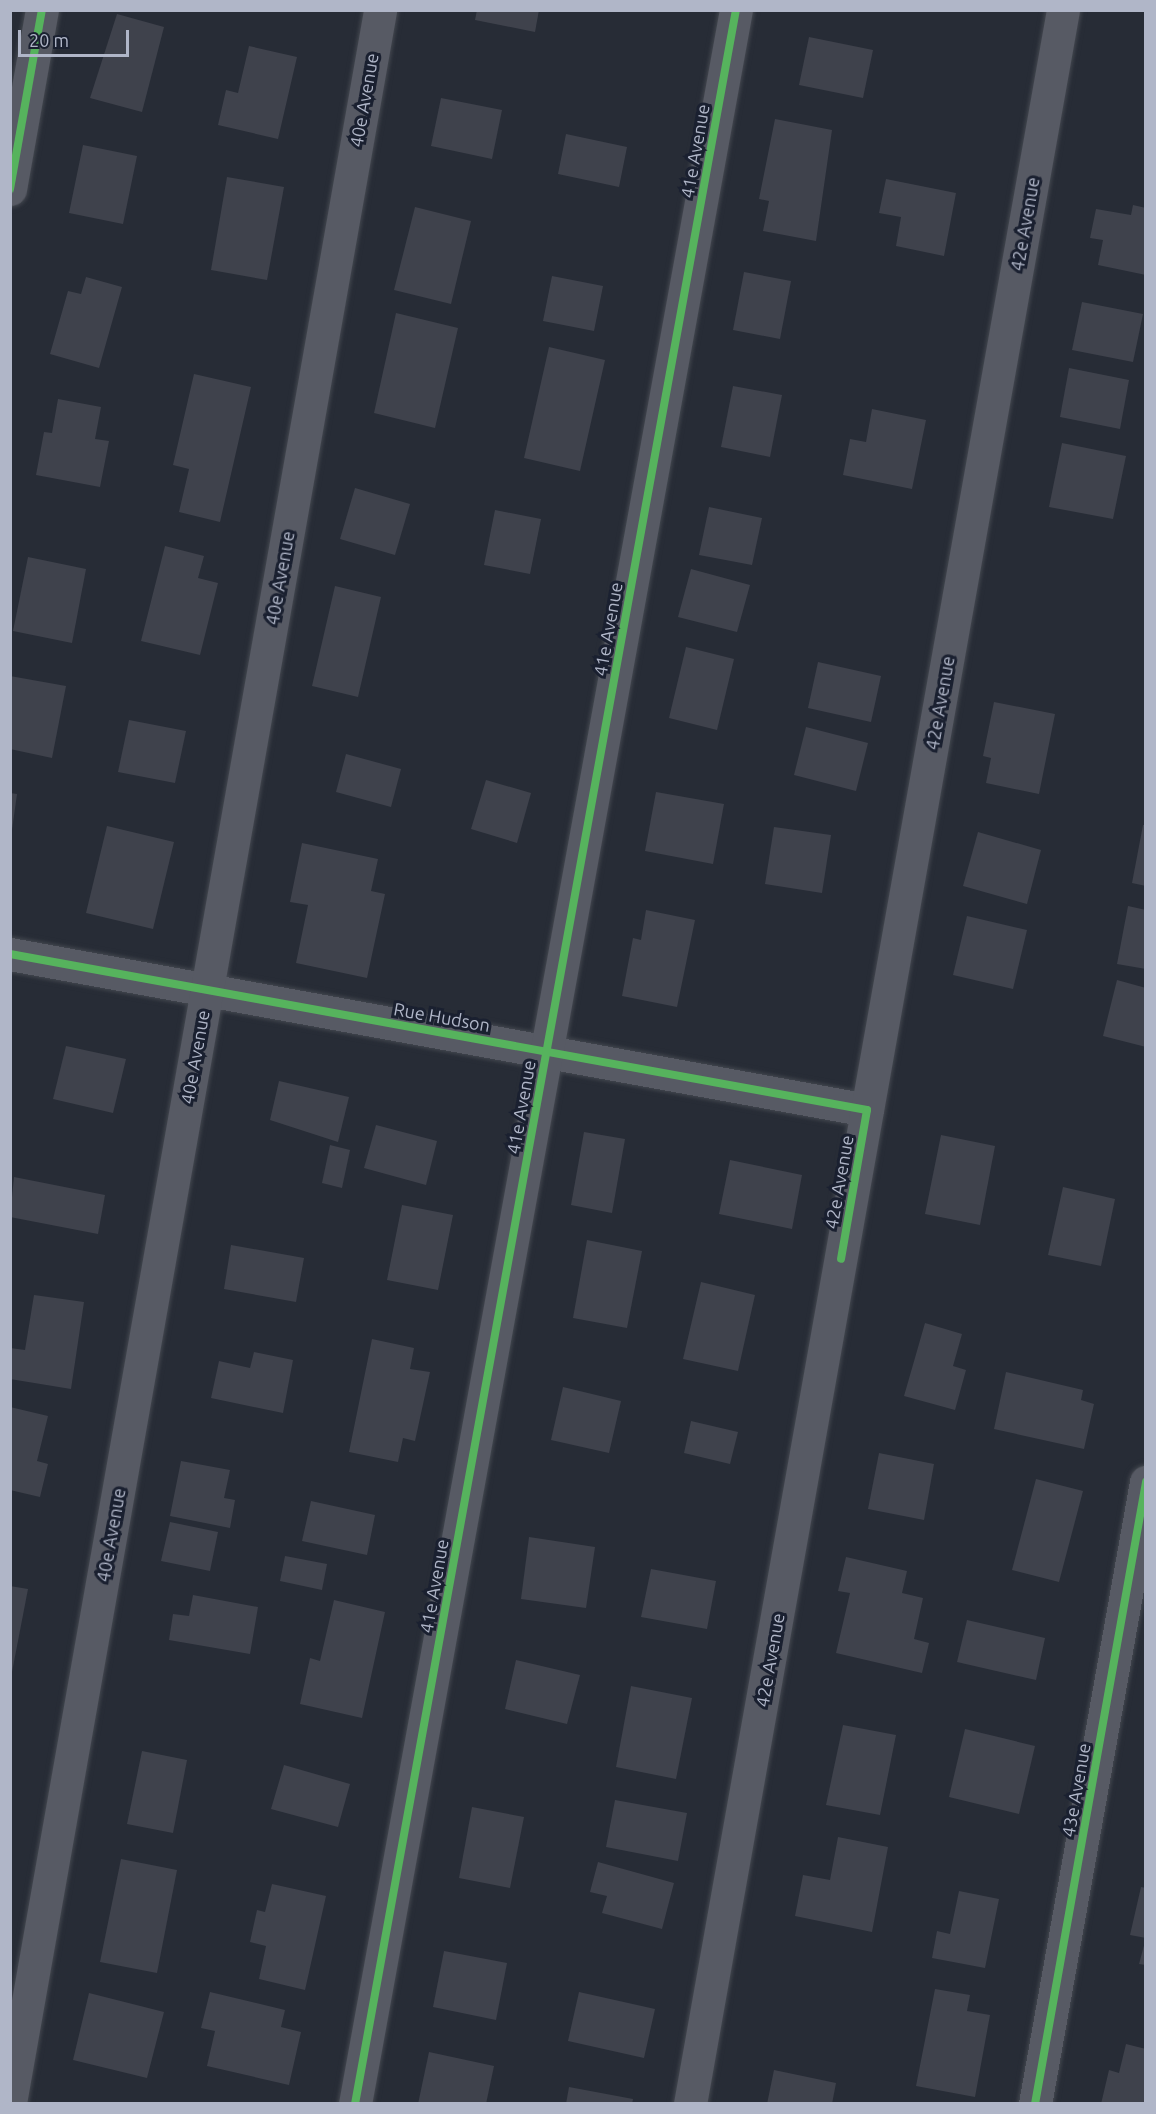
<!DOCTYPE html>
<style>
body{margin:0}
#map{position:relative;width:1156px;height:2114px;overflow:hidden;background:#272c36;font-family:Ubuntu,sans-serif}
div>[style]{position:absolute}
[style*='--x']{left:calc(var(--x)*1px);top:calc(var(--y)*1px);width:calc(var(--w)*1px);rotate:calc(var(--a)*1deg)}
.building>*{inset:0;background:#3f424c}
.roads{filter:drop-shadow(0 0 2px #43474f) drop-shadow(0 0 2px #43474f)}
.street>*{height:33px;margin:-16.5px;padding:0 16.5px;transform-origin:16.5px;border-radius:16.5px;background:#575a64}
.cycleway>*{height:8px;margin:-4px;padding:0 4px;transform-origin:4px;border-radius:4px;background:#56b35d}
span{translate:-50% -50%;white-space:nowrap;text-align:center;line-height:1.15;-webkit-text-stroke:6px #1a2030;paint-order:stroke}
.street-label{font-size:18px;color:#b0b6c8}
.frame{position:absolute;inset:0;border:12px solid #b0b6c8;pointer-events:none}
.scale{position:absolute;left:18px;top:30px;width:111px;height:27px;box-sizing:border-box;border:3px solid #b0b6c8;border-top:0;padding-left:8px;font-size:18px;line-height:21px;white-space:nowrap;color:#b0b6c8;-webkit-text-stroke:4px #1a2030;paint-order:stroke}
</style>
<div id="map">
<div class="building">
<i style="clip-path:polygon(477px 10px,539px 10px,535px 32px,475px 20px)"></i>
<i style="clip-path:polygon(117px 14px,164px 27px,142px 112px,90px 98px)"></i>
<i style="clip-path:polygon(809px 37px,873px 50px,863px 98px,799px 85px)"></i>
<i style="clip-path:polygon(249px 46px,297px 57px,278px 139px,218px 125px,226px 90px,238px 93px)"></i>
<i style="clip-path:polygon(441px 98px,502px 110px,492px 159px,431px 146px)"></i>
<i style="clip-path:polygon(775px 119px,832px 130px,816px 241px,763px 231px,769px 201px,759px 199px)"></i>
<i style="clip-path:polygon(566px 134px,627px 147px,619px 187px,558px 174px)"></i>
<i style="clip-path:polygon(83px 145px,137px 156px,123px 224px,69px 213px)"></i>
<i style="clip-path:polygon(227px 177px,284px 187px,267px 280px,211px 270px)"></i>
<i style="clip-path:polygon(886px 179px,956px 193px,944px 256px,896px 246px,901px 217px,879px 213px)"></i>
<i style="clip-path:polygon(1133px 205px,1146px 208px,1146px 275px,1098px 265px,1103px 240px,1090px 238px,1096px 209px,1131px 215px)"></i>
<i style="clip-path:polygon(415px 207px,471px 221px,451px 304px,394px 290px)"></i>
<i style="clip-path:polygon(744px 272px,791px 281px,780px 339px,733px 330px)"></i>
<i style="clip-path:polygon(552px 276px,603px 286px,594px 331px,543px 321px)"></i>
<i style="clip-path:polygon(86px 277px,122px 287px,99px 368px,50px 354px,68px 291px,81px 294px)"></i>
<i style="clip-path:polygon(1082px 302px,1143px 314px,1133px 362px,1072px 350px)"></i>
<i style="clip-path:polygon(396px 313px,458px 328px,435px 428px,374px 413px)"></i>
<i style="clip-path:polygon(549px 347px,605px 360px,580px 471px,524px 458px)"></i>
<i style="clip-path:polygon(1069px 368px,1129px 380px,1120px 429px,1060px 417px)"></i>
<i style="clip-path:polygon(194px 374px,251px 387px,220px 522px,179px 512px,189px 469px,173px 465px)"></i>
<i style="clip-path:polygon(733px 386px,782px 395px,770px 457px,721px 447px)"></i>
<i style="clip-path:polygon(58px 399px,101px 407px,95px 439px,109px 441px,100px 487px,36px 475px,44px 432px,52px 433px)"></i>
<i style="clip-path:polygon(872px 409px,926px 420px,912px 489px,843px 475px,850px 439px,866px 442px)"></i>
<i style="clip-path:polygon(1062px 443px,1126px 456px,1113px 519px,1049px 507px)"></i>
<i style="clip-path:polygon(355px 488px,410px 504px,395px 555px,340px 539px)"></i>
<i style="clip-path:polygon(709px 507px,762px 518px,752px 565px,699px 555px)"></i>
<i style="clip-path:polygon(495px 510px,541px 519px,530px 574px,484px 565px)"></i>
<i style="clip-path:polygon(165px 546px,204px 556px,198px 578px,218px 583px,200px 655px,141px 641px)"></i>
<i style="clip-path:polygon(28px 557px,86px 569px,72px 643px,13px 631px)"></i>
<i style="clip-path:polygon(691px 569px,750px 585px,737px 632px,678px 617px)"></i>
<i style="clip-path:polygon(335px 586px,381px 597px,358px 697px,312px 686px)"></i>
<i style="clip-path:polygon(686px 647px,734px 659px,717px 730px,669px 718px)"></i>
<i style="clip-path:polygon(818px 662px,881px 676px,871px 722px,808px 708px)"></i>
<i style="clip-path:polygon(10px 676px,66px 686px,52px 758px,10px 749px)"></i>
<i style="clip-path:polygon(994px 702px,1055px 714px,1039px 794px,986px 783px,991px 758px,983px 756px)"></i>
<i style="clip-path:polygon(129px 720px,186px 731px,175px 783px,118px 772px)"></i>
<i style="clip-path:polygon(806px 727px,868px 743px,856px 791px,794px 775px)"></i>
<i style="clip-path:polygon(346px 754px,401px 769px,391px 807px,336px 792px)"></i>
<i style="clip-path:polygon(486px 780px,531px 793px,517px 843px,471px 829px)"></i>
<i style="clip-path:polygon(656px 792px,724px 804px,713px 864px,645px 851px)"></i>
<i style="clip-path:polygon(10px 793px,17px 794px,12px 830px,10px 830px)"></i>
<i style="clip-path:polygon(1143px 825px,1146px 825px,1146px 886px,1132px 883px)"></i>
<i style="clip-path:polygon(107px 826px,174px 842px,153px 929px,86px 913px)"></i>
<i style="clip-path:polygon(774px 827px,831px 835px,822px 893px,765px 884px)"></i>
<i style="clip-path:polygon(978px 832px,1041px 850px,1027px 904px,963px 886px)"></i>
<i style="clip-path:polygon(302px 843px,378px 859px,371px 891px,385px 894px,367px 978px,296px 963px,308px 905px,290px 902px)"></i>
<i style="clip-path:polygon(1128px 906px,1146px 910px,1146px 969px,1117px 964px)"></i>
<i style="clip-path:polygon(646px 910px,695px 920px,677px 1007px,622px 996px,633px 938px,641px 940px)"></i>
<i style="clip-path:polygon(967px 916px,1027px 930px,1013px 989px,953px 975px)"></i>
<i style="clip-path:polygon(1117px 980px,1146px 988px,1146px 1047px,1103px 1036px)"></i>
<i style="clip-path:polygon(66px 1046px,126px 1059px,113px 1113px,53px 1099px)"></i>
<i style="clip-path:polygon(279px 1081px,349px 1097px,338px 1142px,270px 1120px)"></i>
<i style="clip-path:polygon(376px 1125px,437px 1141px,426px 1185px,364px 1168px)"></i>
<i style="clip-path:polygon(584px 1132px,625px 1139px,612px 1213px,571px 1205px)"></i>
<i style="clip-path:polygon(941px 1135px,995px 1146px,980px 1225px,925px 1214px)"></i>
<i style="clip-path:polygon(330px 1145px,350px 1150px,342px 1188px,322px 1183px)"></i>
<i style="clip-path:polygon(730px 1160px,802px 1175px,792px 1229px,719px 1214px)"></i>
<i style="clip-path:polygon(14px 1177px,105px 1195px,98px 1234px,10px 1217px)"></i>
<i style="clip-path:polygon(1063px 1187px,1115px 1199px,1101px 1266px,1048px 1255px)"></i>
<i style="clip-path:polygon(402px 1205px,453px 1215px,438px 1290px,387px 1280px)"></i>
<i style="clip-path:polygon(587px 1240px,642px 1251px,627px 1328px,573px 1318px)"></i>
<i style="clip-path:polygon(231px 1245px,304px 1258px,296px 1302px,224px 1289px)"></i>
<i style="clip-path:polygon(701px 1282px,755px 1295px,738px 1371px,683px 1359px)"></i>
<i style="clip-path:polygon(34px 1295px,84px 1302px,71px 1389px,10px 1379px,10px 1348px,25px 1350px)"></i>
<i style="clip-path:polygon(925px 1323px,962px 1334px,953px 1366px,966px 1370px,955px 1410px,904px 1396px)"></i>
<i style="clip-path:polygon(372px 1339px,414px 1348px,410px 1369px,430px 1372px,415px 1441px,403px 1438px,398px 1462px,349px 1452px)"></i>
<i style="clip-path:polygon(254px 1352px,293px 1360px,283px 1413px,211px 1398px,219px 1361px,250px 1368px)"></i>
<i style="clip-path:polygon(1006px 1372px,1083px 1390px,1081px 1400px,1094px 1404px,1084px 1449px,994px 1429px)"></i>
<i style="clip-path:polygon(563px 1387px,621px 1401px,609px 1453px,551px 1440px)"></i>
<i style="clip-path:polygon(10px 1407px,48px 1416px,37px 1461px,48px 1464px,40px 1497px,10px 1490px)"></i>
<i style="clip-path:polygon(691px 1421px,738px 1432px,730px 1464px,684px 1453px)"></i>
<i style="clip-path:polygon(879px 1453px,934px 1464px,924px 1520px,868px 1509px)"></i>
<i style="clip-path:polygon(181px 1461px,230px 1470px,224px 1498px,235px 1500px,230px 1528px,170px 1516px)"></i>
<i style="clip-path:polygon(1036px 1479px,1083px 1491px,1059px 1582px,1012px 1570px)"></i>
<i style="clip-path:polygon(311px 1501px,375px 1515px,367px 1555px,302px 1541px)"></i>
<i style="clip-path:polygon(170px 1522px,218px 1532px,210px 1571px,161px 1561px)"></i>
<i style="clip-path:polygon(529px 1537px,595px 1547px,586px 1608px,521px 1599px)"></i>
<i style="clip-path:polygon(285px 1556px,327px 1564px,322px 1590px,280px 1581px)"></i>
<i style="clip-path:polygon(846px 1557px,907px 1571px,902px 1593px,923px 1598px,914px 1639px,929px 1643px,922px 1673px,836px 1653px,850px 1593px,838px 1591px)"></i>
<i style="clip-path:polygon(651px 1569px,716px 1581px,707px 1629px,641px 1617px)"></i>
<i style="clip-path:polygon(10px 1586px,28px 1589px,12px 1672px,10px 1672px)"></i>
<i style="clip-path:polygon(193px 1595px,258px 1607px,250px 1654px,169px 1640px,173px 1614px,189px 1616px)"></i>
<i style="clip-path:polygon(334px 1600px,385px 1612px,362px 1718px,300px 1704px,310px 1658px,320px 1661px)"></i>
<i style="clip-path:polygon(967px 1620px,1045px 1638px,1036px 1680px,957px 1662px)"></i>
<i style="clip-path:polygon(516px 1660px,580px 1675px,567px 1724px,505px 1709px)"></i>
<i style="clip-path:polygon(631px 1686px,692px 1698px,676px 1779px,616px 1767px)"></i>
<i style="clip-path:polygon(843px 1725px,896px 1735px,880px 1815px,826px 1805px)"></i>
<i style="clip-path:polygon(965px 1729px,1035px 1746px,1019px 1814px,949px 1797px)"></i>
<i style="clip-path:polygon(142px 1751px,187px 1760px,173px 1833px,127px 1824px)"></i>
<i style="clip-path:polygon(284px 1765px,350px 1784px,338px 1827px,271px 1809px)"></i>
<i style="clip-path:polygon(615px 1800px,687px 1813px,678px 1861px,606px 1847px)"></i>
<i style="clip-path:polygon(472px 1807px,524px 1817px,510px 1888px,459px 1878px)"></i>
<i style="clip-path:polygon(838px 1837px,888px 1847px,872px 1932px,795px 1916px,803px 1875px,830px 1880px)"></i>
<i style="clip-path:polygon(121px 1859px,177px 1870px,157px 1973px,100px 1962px)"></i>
<i style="clip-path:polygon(598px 1862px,674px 1883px,662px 1929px,602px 1913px,607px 1896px,590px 1892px)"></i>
<i style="clip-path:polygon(272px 1884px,326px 1896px,305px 1990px,259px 1979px,266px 1946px,250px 1942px,257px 1910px,265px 1912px)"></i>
<i style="clip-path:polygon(1141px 1887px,1146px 1888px,1146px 1938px,1130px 1935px)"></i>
<i style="clip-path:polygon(959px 1891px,999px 1899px,985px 1968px,932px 1958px,937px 1931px,950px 1934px)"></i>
<i style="clip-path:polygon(1146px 1938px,1146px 1965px,1139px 1964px)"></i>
<i style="clip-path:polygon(444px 1951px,507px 1963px,496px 2020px,433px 2007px)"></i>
<i style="clip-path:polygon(935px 1989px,970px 1995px,967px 2011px,990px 2015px,975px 2097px,916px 2086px)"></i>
<i style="clip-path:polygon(210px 1992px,285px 2010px,281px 2027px,301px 2032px,289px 2085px,207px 2066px,215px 2031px,201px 2028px)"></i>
<i style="clip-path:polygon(579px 1992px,655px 2009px,644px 2058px,568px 2041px)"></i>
<i style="clip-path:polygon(89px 1993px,164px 2012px,147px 2078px,73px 2060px)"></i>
<i style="clip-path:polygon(1126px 2044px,1146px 2049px,1146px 2104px,1101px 2104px,1109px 2070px,1119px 2073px)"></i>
<i style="clip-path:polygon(429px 2052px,494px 2066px,486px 2104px,418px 2104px)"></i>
<i style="clip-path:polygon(774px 2070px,836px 2083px,832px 2104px,767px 2104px)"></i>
<i style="clip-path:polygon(569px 2087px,633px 2099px,632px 2104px,566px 2104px)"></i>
</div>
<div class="roads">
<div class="street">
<i style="--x:10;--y:189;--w:182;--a:-79.9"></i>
<i style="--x:10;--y:954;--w:871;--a:10.32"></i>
<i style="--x:10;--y:2103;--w:2125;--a:-79.97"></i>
<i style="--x:355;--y:2104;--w:2128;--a:-79.69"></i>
<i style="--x:690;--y:2104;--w:2127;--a:-79.9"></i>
<i style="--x:1035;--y:2104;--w:632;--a:-79.88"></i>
</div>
</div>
<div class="cycleway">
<i style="--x:10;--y:189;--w:182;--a:-79.9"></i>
<i style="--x:10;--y:954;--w:871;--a:10.32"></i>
<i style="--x:867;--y:1110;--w:151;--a:99.9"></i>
<i style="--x:355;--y:2104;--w:2128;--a:-79.69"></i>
<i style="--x:1035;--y:2104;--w:632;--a:-79.88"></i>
</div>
<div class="street-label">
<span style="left:364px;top:100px;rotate:-80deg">40e Avenue</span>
<span style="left:695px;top:151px;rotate:-80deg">41e Avenue</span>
<span style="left:1025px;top:224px;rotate:-80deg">42e Avenue</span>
<span style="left:280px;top:578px;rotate:-80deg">40e Avenue</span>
<span style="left:608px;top:629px;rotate:-80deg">41e Avenue</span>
<span style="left:940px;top:703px;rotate:-80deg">42e Avenue</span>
<span style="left:442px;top:1017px;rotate:10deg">Rue Hudson</span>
<span style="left:195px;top:1057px;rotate:-80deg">40e Avenue</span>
<span style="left:521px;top:1107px;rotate:-80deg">41e Avenue</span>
<span style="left:839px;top:1182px;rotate:-80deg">42e Avenue</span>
<span style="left:111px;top:1535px;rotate:-80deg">40e Avenue</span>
<span style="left:434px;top:1586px;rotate:-80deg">41e Avenue</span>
<span style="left:770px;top:1660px;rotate:-80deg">42e Avenue</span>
<span style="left:1076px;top:1790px;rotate:-80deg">43e Avenue</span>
</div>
<div class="frame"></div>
<div class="scale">20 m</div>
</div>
